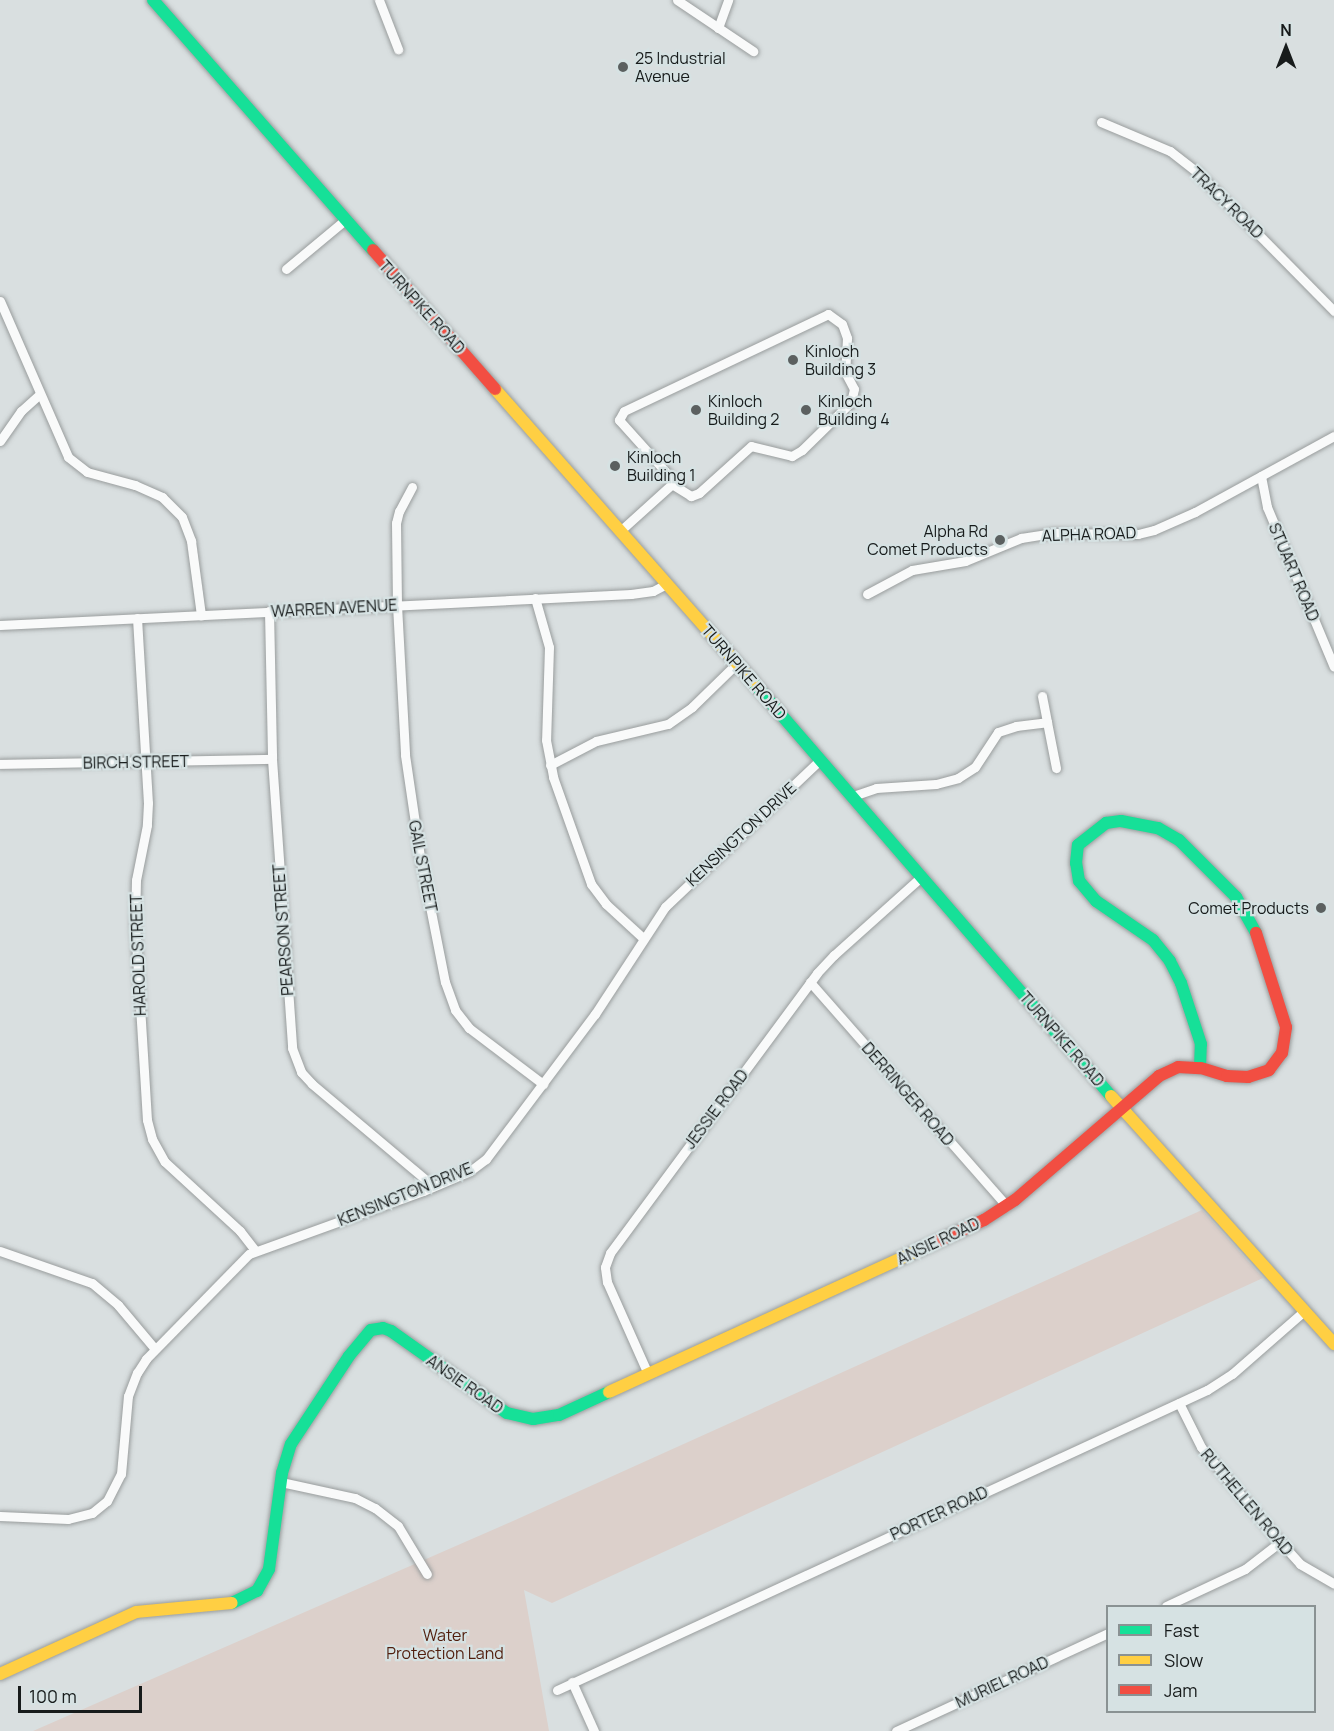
<!DOCTYPE html>
<style>
body{margin:0}
#map{position:relative;width:1334px;height:1731px;overflow:hidden;background:#d9dfe0;font-family:Manrope,sans-serif}
div>[style]{position:absolute}
[style*='--x']{left:calc(var(--x)*1px);top:calc(var(--y)*1px);width:calc(var(--w)*1px);rotate:calc(var(--a)*1deg)}
.green>*{inset:0;background:#dcd0cb}
.roads{filter:drop-shadow(0 0 2px #999d9d) drop-shadow(0 0 2px #999d9d)}
.street>*{height:9px;margin:-4.5px;padding:0 4.5px;transform-origin:4.5px;border-radius:4.5px;background:#f9fafa}
.fast>*{height:12px;margin:-6px;padding:0 6px;transform-origin:6px;border-radius:6px;background:#16e098}
.slow>*{height:12px;margin:-6px;padding:0 6px;transform-origin:6px;border-radius:6px;background:#ffcf43}
.jam>*{height:12px;margin:-6px;padding:0 6px;transform-origin:6px;border-radius:6px;background:#f24e42}
.dots>*{width:16px;height:16px;translate:-50% -50%;box-sizing:border-box;border:3px solid #d6e2e3;border-radius:50%}
span{translate:-50% -50%;white-space:nowrap;text-align:center;line-height:1.15;-webkit-text-stroke:4.5px #d6e2e3;paint-order:stroke}
.poi-label{font-size:16px;color:#171b1b}
.left{translate:0 -50%;text-align:left}
.right{translate:-100% -50%;text-align:right}
.street-label{font-size:16px;color:#171b1b}
.park-label{font-size:16px;color:#511e0d}
.legend{position:absolute;left:1106px;top:1605px;width:210px;height:108px;box-sizing:border-box;background:#d6e2e3;border:2px solid #8a9293;margin:0;padding:8px 10px;list-style:none;font-size:18px;color:#171b1b}
.legend li{display:flex;align-items:center;gap:12px;height:30px}
.legend b{width:30px;border:2px solid #8a9293}
.north{position:absolute;left:1256px;top:18px;width:60px;height:60px;-webkit-text-stroke:4px #d6e2e3;paint-order:stroke;rotate:0deg;font-size:16px;font-weight:700;line-height:24px;text-align:center;color:#171b1b}
.north::after{content:'';display:block;margin:auto;width:21px;height:27px;background:#171b1b;clip-path:polygon(50% 0,100% 100%,50% 72%,0 100%)}
.scale{position:absolute;left:18px;top:1686px;width:124px;height:27px;box-sizing:border-box;border:3px solid #171b1b;border-top:0;padding-left:8px;font-size:18px;line-height:21px;white-space:nowrap;color:#171b1b;-webkit-text-stroke:4px #d6e2e3;paint-order:stroke}
</style>
<div id="map">
<div class="green">
<i style="clip-path:polygon(1202px 1210px,1263px 1278px,552px 1603px,524px 1590px,549px 1731px,33px 1731px,513px 1521px)"></i>
</div>
<div class="roads">
<div class="street">
<i style="--x:379;--y:0;--w:53;--a:68.8"></i>
<i style="--x:677;--y:0;--w:92;--a:33.9"></i>
<i style="--x:718;--y:28;--w:30;--a:-70"></i>
<i style="--x:1101;--y:122;--w:75;--a:22.8"></i>
<i style="--x:1170;--y:151;--w:36;--a:38"></i>
<i style="--x:1198;--y:173;--w:194;--a:45.4"></i>
<i style="--x:286;--y:269;--w:77;--a:-39.7"></i>
<i style="--x:0;--y:301;--w:170;--a:66.4"></i>
<i style="--x:68;--y:457;--w:24;--a:38"></i>
<i style="--x:87;--y:472;--w:50;--a:15.2"></i>
<i style="--x:135;--y:485;--w:30;--a:24"></i>
<i style="--x:162;--y:497;--w:28;--a:45"></i>
<i style="--x:182;--y:517;--w:26;--a:69"></i>
<i style="--x:191;--y:541;--w:75;--a:82.3"></i>
<i style="--x:828;--y:314;--w:17;--a:36"></i>
<i style="--x:842;--y:324;--w:15;--a:70"></i>
<i style="--x:847;--y:338;--w:34;--a:93"></i>
<i style="--x:845;--y:372;--w:19;--a:62"></i>
<i style="--x:854;--y:389;--w:13;--a:103"></i>
<i style="--x:851;--y:402;--w:69;--a:135.6"></i>
<i style="--x:802;--y:450;--w:12;--a:149"></i>
<i style="--x:792;--y:456;--w:42;--a:-166.3"></i>
<i style="--x:751;--y:446;--w:70;--a:137.9"></i>
<i style="--x:699;--y:493;--w:9;--a:159"></i>
<i style="--x:691;--y:496;--w:22;--a:-148"></i>
<i style="--x:672;--y:484;--w:4;--a:-76"></i>
<i style="--x:673;--y:480;--w:81;--a:-132"></i>
<i style="--x:619;--y:420;--w:10;--a:-61"></i>
<i style="--x:624;--y:411;--w:226;--a:-25.4"></i>
<i style="--x:0;--y:441;--w:37;--a:-55"></i>
<i style="--x:21;--y:411;--w:25;--a:-42"></i>
<i style="--x:1261;--y:476;--w:32;--a:79"></i>
<i style="--x:1267;--y:507;--w:173;--a:67.3"></i>
<i style="--x:412;--y:487;--w:27;--a:118"></i>
<i style="--x:399;--y:511;--w:12;--a:104"></i>
<i style="--x:396;--y:523;--w:82;--a:89.3"></i>
<i style="--x:397;--y:605;--w:150;--a:86.9"></i>
<i style="--x:405;--y:755;--w:102;--a:81.6"></i>
<i style="--x:420;--y:856;--w:128;--a:78.8"></i>
<i style="--x:445;--y:982;--w:30;--a:70"></i>
<i style="--x:455;--y:1010;--w:23;--a:52"></i>
<i style="--x:469;--y:1028;--w:93;--a:37.1"></i>
<i style="--x:620;--y:531;--w:70;--a:-42.1"></i>
<i style="--x:867;--y:594;--w:51;--a:-28.1"></i>
<i style="--x:912;--y:570;--w:54;--a:-9.6"></i>
<i style="--x:965;--y:561;--w:61;--a:-22.3"></i>
<i style="--x:1021;--y:538;--w:33;--a:-9"></i>
<i style="--x:1054;--y:533;--w:84;--a:0.7"></i>
<i style="--x:1138;--y:534;--w:16;--a:-14"></i>
<i style="--x:1154;--y:530;--w:45;--a:-23.7"></i>
<i style="--x:1195;--y:512;--w:158;--a:-28.7"></i>
<i style="--x:535;--y:598;--w:51;--a:74.1"></i>
<i style="--x:549;--y:647;--w:93;--a:91.8"></i>
<i style="--x:546;--y:740;--w:38;--a:79"></i>
<i style="--x:553;--y:777;--w:114;--a:70.4"></i>
<i style="--x:591;--y:884;--w:25;--a:53"></i>
<i style="--x:606;--y:904;--w:50;--a:42.6"></i>
<i style="--x:269;--y:611;--w:148;--a:88.8"></i>
<i style="--x:272;--y:759;--w:290;--a:86"></i>
<i style="--x:292;--y:1048;--w:26;--a:69"></i>
<i style="--x:301;--y:1072;--w:16;--a:47"></i>
<i style="--x:312;--y:1084;--w:158;--a:40.1"></i>
<i style="--x:137;--y:618;--w:185;--a:86.6"></i>
<i style="--x:148;--y:803;--w:22;--a:93"></i>
<i style="--x:147;--y:825;--w:56;--a:101.3"></i>
<i style="--x:136;--y:880;--w:44;--a:91.3"></i>
<i style="--x:135;--y:924;--w:196;--a:86.5"></i>
<i style="--x:147;--y:1120;--w:20;--a:75"></i>
<i style="--x:152;--y:1139;--w:26;--a:61"></i>
<i style="--x:165;--y:1162;--w:102;--a:42.6"></i>
<i style="--x:240;--y:1231;--w:24;--a:52"></i>
<i style="--x:0;--y:625;--w:632;--a:-2.81"></i>
<i style="--x:631;--y:594;--w:22;--a:-8"></i>
<i style="--x:653;--y:591;--w:15;--a:-28"></i>
<i style="--x:1042;--y:696;--w:26;--a:79"></i>
<i style="--x:0;--y:764;--w:272;--a:-1.1"></i>
<i style="--x:550;--y:765;--w:52;--a:-27.6"></i>
<i style="--x:596;--y:741;--w:74;--a:-13.3"></i>
<i style="--x:668;--y:724;--w:29;--a:-35"></i>
<i style="--x:692;--y:707;--w:62;--a:-44.3"></i>
<i style="--x:853;--y:796;--w:24;--a:-19"></i>
<i style="--x:876;--y:788;--w:60;--a:-3.8"></i>
<i style="--x:936;--y:784;--w:23;--a:-15"></i>
<i style="--x:958;--y:778;--w:20;--a:-33"></i>
<i style="--x:975;--y:767;--w:42;--a:-56.7"></i>
<i style="--x:998;--y:732;--w:19;--a:-18"></i>
<i style="--x:1016;--y:726;--w:31;--a:-7"></i>
<i style="--x:1047;--y:722;--w:47;--a:78.9"></i>
<i style="--x:810;--y:982;--w:298;--a:48.7"></i>
<i style="--x:0;--y:1251;--w:97;--a:19.2"></i>
<i style="--x:92;--y:1283;--w:34;--a:40"></i>
<i style="--x:118;--y:1305;--w:57;--a:49.9"></i>
<i style="--x:648;--y:1374;--w:101;--a:-114"></i>
<i style="--x:607;--y:1282;--w:15;--a:-98"></i>
<i style="--x:605;--y:1267;--w:15;--a:-70"></i>
<i style="--x:610;--y:1253;--w:348;--a:-53.5"></i>
<i style="--x:817;--y:973;--w:25;--a:-47"></i>
<i style="--x:834;--y:955;--w:117;--a:-41.9"></i>
<i style="--x:1179;--y:1403;--w:49;--a:63.4"></i>
<i style="--x:1201;--y:1447;--w:116;--a:50.3"></i>
<i style="--x:1275;--y:1536;--w:38;--a:48"></i>
<i style="--x:1300;--y:1564;--w:39;--a:30"></i>
<i style="--x:281;--y:1482;--w:76;--a:12.2"></i>
<i style="--x:355;--y:1498;--w:22;--a:27"></i>
<i style="--x:375;--y:1508;--w:29;--a:38"></i>
<i style="--x:398;--y:1526;--w:56;--a:58.9"></i>
<i style="--x:0;--y:1516;--w:68;--a:2.5"></i>
<i style="--x:68;--y:1519;--w:25;--a:-14"></i>
<i style="--x:92;--y:1513;--w:19;--a:-39"></i>
<i style="--x:107;--y:1501;--w:30;--a:-63"></i>
<i style="--x:121;--y:1474;--w:78;--a:-84.9"></i>
<i style="--x:128;--y:1396;--w:25;--a:-69"></i>
<i style="--x:137;--y:1373;--w:17;--a:-57"></i>
<i style="--x:146;--y:1359;--w:147;--a:-45.6"></i>
<i style="--x:249;--y:1254;--w:185;--a:-19.9"></i>
<i style="--x:423;--y:1191;--w:51;--a:-23.1"></i>
<i style="--x:470;--y:1171;--w:20;--a:-37"></i>
<i style="--x:486;--y:1159;--w:181;--a:-53.1"></i>
<i style="--x:595;--y:1014;--w:128;--a:-56.8"></i>
<i style="--x:665;--y:907;--w:215;--a:-43.5"></i>
<i style="--x:1166;--y:1606;--w:87;--a:-25.1"></i>
<i style="--x:1245;--y:1569;--w:44;--a:-37.6"></i>
<i style="--x:572;--y:1682;--w:54;--a:65.8"></i>
<i style="--x:557;--y:1690;--w:716;--a:-24.78"></i>
<i style="--x:1207;--y:1390;--w:30;--a:-33"></i>
<i style="--x:1232;--y:1374;--w:96;--a:-41.2"></i>
<i style="--x:896;--y:1731;--w:234;--a:-24.8"></i>
</div>
<div class="fast">
<i style="--x:153;--y:0;--w:333;--a:48.7"></i>
<i style="--x:752;--y:681;--w:549;--a:49.14"></i>
<i style="--x:1200;--y:1068;--w:24;--a:-88"></i>
<i style="--x:1201;--y:1044;--w:64;--a:-108.2"></i>
<i style="--x:1181;--y:983;--w:25;--a:-117"></i>
<i style="--x:1170;--y:961;--w:27;--a:-129"></i>
<i style="--x:1153;--y:940;--w:69;--a:-145.6"></i>
<i style="--x:1096;--y:901;--w:26;--a:-130"></i>
<i style="--x:1079;--y:881;--w:18;--a:-99"></i>
<i style="--x:1076;--y:863;--w:18;--a:-84"></i>
<i style="--x:1078;--y:845;--w:36;--a:-38"></i>
<i style="--x:1106;--y:823;--w:15;--a:-8"></i>
<i style="--x:1121;--y:821;--w:38;--a:11"></i>
<i style="--x:1158;--y:828;--w:24;--a:30"></i>
<i style="--x:1179;--y:840;--w:81;--a:45"></i>
<i style="--x:1236;--y:897;--w:41;--a:60.9"></i>
<i style="--x:232;--y:1603;--w:28;--a:-26"></i>
<i style="--x:257;--y:1591;--w:25;--a:-61"></i>
<i style="--x:269;--y:1569;--w:97;--a:-82.3"></i>
<i style="--x:282;--y:1473;--w:30;--a:-73"></i>
<i style="--x:291;--y:1444;--w:105;--a:-56.6"></i>
<i style="--x:349;--y:1356;--w:34;--a:-50"></i>
<i style="--x:371;--y:1330;--w:12;--a:-9"></i>
<i style="--x:383;--y:1328;--w:9;--a:21"></i>
<i style="--x:391;--y:1331;--w:142;--a:35.3"></i>
<i style="--x:507;--y:1413;--w:27;--a:13"></i>
<i style="--x:533;--y:1419;--w:26;--a:-9"></i>
<i style="--x:559;--y:1415;--w:55;--a:-24.7"></i>
</div>
<div class="slow">
<i style="--x:495;--y:389;--w:389;--a:48.6"></i>
<i style="--x:1111;--y:1096;--w:334;--a:48"></i>
<i style="--x:609;--y:1392;--w:341;--a:-24.6"></i>
<i style="--x:0;--y:1674;--w:149;--a:-24.5"></i>
<i style="--x:136;--y:1612;--w:96;--a:-5.4"></i>
</div>
<div class="jam">
<i style="--x:373;--y:250;--w:185;--a:48.7"></i>
<i style="--x:1201;--y:1068;--w:27;--a:17"></i>
<i style="--x:1227;--y:1076;--w:21;--a:3"></i>
<i style="--x:1248;--y:1077;--w:22;--a:-18"></i>
<i style="--x:1269;--y:1070;--w:21;--a:-53"></i>
<i style="--x:1282;--y:1053;--w:26;--a:-81"></i>
<i style="--x:1286;--y:1027;--w:99;--a:-107.7"></i>
<i style="--x:919;--y:1250;--w:72;--a:-24.8"></i>
<i style="--x:984;--y:1220;--w:37;--a:-33"></i>
<i style="--x:1015;--y:1200;--w:190;--a:-40.7"></i>
<i style="--x:1159;--y:1076;--w:21;--a:-25"></i>
<i style="--x:1178;--y:1067;--w:22;--a:3"></i>
</div>
</div>
<div class="dots">
<i style="left:623px;top:67px;background:#5b6060"></i>
<i style="left:793px;top:360px;background:#5b6060"></i>
<i style="left:696px;top:410px;background:#5b6060"></i>
<i style="left:806px;top:410px;background:#5b6060"></i>
<i style="left:615px;top:466px;background:#5b6060"></i>
<i style="left:1000px;top:540px;background:#5b6060"></i>
<i style="left:1321px;top:908px;background:#5b6060"></i>
</div>
<div class="poi-label">
<span class="left" style="left:635px;top:67px">25 Industrial<br>Avenue</span>
<span class="left" style="left:805px;top:360px">Kinloch<br>Building 3</span>
<span class="left" style="left:708px;top:410px">Kinloch<br>Building 2</span>
<span class="left" style="left:818px;top:410px">Kinloch<br>Building 4</span>
<span class="left" style="left:627px;top:466px">Kinloch<br>Building 1</span>
<span class="right" style="left:988px;top:540px">Alpha Rd<br>Comet Products</span>
<span class="right" style="left:1309px;top:908px">Comet Products</span>
</div>
<div class="street-label">
<span style="left:1227px;top:203px;rotate:44deg">TRACY ROAD</span>
<span style="left:422px;top:307px;rotate:48deg">TURNPIKE ROAD</span>
<span style="left:1089px;top:534px;rotate:-2deg">ALPHA ROAD</span>
<span style="left:1294px;top:572px;rotate:67deg">STUART ROAD</span>
<span style="left:334px;top:608px;rotate:-3deg">WARREN AVENUE</span>
<span style="left:744px;top:672px;rotate:49deg">TURNPIKE ROAD</span>
<span style="left:136px;top:762px;rotate:-1deg">BIRCH STREET</span>
<span style="left:741px;top:834px;rotate:-43deg">KENSINGTON DRIVE</span>
<span style="left:423px;top:866px;rotate:79deg">GAIL STREET</span>
<span style="left:283px;top:930px;rotate:-94deg">PEARSON STREET</span>
<span style="left:138px;top:955px;rotate:-92deg">HAROLD STREET</span>
<span style="left:1062px;top:1039px;rotate:49deg">TURNPIKE ROAD</span>
<span style="left:908px;top:1094px;rotate:49deg">DERRINGER ROAD</span>
<span style="left:716px;top:1109px;rotate:-53deg">JESSIE ROAD</span>
<span style="left:405px;top:1194px;rotate:-22deg">KENSINGTON DRIVE</span>
<span style="left:938px;top:1241px;rotate:-25deg">ANSIE ROAD</span>
<span style="left:465px;top:1384px;rotate:35deg">ANSIE ROAD</span>
<span style="left:1247px;top:1502px;rotate:50deg">RUTHELLEN ROAD</span>
<span style="left:939px;top:1513px;rotate:-25deg">PORTER ROAD</span>
<span style="left:1002px;top:1682px;rotate:-25deg">MURIEL ROAD</span>
</div>
<div class="park-label">
<span style="left:445px;top:1644px">Water<br>Protection Land</span>
</div>
<ul class="legend">
<li><b style="height:8px;background:#16e098"></b>Fast</li>
<li><b style="height:8px;background:#ffcf43"></b>Slow</li>
<li><b style="height:8px;background:#f24e42"></b>Jam</li>
</ul>
<div class="north">N</div>
<div class="scale">100 m</div>
</div>
